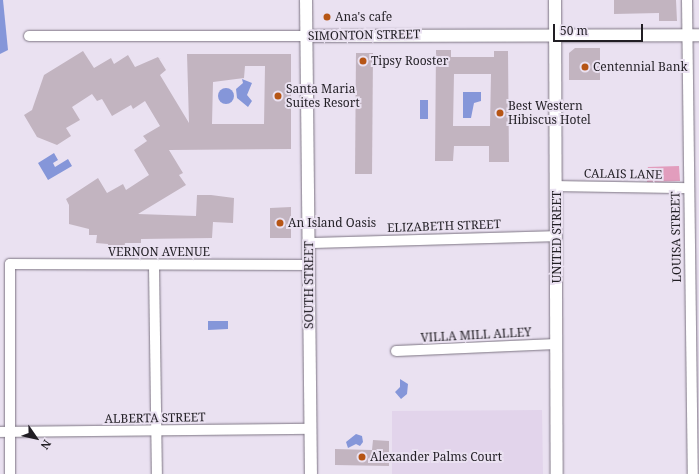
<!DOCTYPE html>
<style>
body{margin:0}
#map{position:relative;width:699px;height:474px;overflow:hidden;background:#eae1f1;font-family:"Noto Serif",serif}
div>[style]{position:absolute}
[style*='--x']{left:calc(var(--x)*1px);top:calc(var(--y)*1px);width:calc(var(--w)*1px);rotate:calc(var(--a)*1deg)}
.built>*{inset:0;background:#e2d4eb}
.green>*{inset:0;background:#e29dbd}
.water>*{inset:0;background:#8596d9}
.round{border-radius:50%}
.building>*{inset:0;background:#c2b4c0}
.roads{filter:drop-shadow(0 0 1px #7d7583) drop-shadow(0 0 1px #7d7583)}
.minor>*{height:10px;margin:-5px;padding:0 5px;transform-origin:5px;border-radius:5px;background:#fff}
.tertiary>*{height:12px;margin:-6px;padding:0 6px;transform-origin:6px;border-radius:6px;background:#fff}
.dots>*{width:11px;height:11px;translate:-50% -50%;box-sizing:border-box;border:2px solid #eae1f1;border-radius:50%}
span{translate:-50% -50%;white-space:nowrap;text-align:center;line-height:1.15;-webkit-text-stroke:4px #eae1f1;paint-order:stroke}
.poi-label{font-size:12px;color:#211e24}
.left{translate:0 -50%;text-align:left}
.street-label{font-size:12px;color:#211e24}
.north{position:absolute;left:16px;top:418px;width:40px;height:40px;-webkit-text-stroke:3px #eae1f1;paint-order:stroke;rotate:124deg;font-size:11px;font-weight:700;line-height:16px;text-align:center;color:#211e24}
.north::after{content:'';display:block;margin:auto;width:14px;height:18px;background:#211e24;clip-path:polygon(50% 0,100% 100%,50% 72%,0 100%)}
.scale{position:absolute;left:553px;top:24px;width:90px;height:18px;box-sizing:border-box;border:2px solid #211e24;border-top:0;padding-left:5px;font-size:12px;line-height:14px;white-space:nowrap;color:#211e24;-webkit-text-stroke:3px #eae1f1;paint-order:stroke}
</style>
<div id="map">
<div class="built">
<i style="clip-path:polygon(542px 410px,543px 474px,392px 474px,392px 411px)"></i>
</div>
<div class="green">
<i style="clip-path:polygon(679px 166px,680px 181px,647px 182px,647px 167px)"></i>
</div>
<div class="water">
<i style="clip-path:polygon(0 0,3px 0,8px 50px,0 54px)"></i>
<i style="clip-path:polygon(242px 79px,252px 83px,247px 95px,252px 101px,248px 107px,237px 98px,236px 89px,243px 83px)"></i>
<i class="round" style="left:218px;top:88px;width:16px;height:16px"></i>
<i style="clip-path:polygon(463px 92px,481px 92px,481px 101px,474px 103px,471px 118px,463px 118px)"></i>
<i style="clip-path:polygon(420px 100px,428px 100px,428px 119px,420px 119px)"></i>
<i style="clip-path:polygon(54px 153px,58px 160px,53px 163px,55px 167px,68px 159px,72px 166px,48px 180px,38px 163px)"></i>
<i style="clip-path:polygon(208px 321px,228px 321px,228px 329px,208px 330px)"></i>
<i style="clip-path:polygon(400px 379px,408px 384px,407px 394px,401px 399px,395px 392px,400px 387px)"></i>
<i style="clip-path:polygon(356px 434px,362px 436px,363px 442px,360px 446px,356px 444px,348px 448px,346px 442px)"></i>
</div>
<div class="building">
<i style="clip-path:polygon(614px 0,676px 0,677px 21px,659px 21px,659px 13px,614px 14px)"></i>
<i style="clip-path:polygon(575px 48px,600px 48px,600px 80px,569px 80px,569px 53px)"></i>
<i style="clip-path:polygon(evenodd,436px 50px,451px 50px,451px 57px,494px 57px,494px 51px,508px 51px,509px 162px,489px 162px,489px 146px,454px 146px,453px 161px,435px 161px,436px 50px,454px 74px,491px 74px,490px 126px,453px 126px,454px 74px)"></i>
<i style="clip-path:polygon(evenodd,83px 51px,94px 68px,111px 58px,114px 64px,128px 55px,135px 67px,158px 57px,166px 70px,160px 75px,189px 123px,187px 54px,291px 54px,291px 149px,169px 150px,183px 173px,179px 175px,186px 185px,138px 214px,196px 216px,197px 195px,211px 195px,234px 198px,233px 223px,213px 222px,212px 238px,141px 239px,141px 243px,125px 243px,124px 249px,108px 249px,108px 244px,96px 243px,97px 235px,89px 235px,89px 229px,69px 224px,69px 205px,66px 199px,98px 178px,107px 193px,123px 184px,126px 190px,149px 175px,134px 150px,147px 141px,143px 136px,160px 126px,145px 101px,133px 109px,131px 105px,112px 116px,102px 99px,97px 101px,92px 94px,72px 107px,80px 120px,66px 128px,71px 136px,57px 145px,37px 137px,24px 115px,32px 110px,44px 75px,83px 51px,245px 66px,265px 66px,264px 124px,212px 124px,213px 82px,244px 78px,245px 66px)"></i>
<i style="clip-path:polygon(356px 53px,373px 53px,372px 174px,355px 174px)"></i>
<i style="clip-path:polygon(291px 207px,291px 238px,270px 238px,270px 208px)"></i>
<i style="clip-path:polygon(373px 440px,389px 441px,389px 466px,335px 465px,335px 449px,372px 450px)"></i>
</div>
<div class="roads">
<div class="minor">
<i style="--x:687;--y:0;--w:474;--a:89.3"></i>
<i style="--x:29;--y:36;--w:278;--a:0"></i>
<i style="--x:557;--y:186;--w:131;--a:0.9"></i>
<i style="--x:309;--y:243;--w:247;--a:-1.6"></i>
<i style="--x:154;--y:266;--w:208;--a:89.2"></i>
<i style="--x:396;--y:351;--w:161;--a:-2.5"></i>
<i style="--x:0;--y:432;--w:310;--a:-0.6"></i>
<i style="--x:10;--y:474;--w:210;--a:-90"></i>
<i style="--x:10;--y:264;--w:299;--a:0.2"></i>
</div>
<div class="tertiary">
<i style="--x:306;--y:0;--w:474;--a:89.4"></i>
<i style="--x:555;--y:0;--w:474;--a:89.8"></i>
<i style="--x:307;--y:36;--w:392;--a:-0.1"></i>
</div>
</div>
<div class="dots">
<i style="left:327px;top:17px;background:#b65515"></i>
<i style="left:363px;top:61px;background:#b65515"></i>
<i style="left:585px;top:67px;background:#b65515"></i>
<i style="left:278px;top:96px;background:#b65515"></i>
<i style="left:500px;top:113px;background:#b65515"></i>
<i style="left:280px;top:223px;background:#b65515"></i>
<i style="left:362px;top:457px;background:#b65515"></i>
</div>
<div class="poi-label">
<span class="left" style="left:335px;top:17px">Ana's cafe</span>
<span class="left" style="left:371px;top:61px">Tipsy Rooster</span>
<span class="left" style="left:593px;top:67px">Centennial Bank</span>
<span class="left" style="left:286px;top:96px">Santa Maria<br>Suites Resort</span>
<span class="left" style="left:508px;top:113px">Best Western<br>Hibiscus Hotel</span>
<span class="left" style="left:288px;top:223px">An Island Oasis</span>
<span class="left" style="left:370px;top:457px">Alexander Palms Court</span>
</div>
<div class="street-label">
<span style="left:364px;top:35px;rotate:-1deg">SIMONTON STREET</span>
<span style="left:623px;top:174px;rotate:1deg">CALAIS LANE</span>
<span style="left:444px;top:226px;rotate:-2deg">ELIZABETH STREET</span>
<span style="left:557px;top:237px;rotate:-90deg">UNITED STREET</span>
<span style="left:676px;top:237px;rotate:-91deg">LOUISA STREET</span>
<span style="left:159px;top:252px">VERNON AVENUE</span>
<span style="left:309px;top:285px;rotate:-90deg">SOUTH STREET</span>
<span style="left:476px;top:335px;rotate:-3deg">VILLA MILL ALLEY</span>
<span style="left:155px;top:418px;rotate:-1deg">ALBERTA STREET</span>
</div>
<div class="north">N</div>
<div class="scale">50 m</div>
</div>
